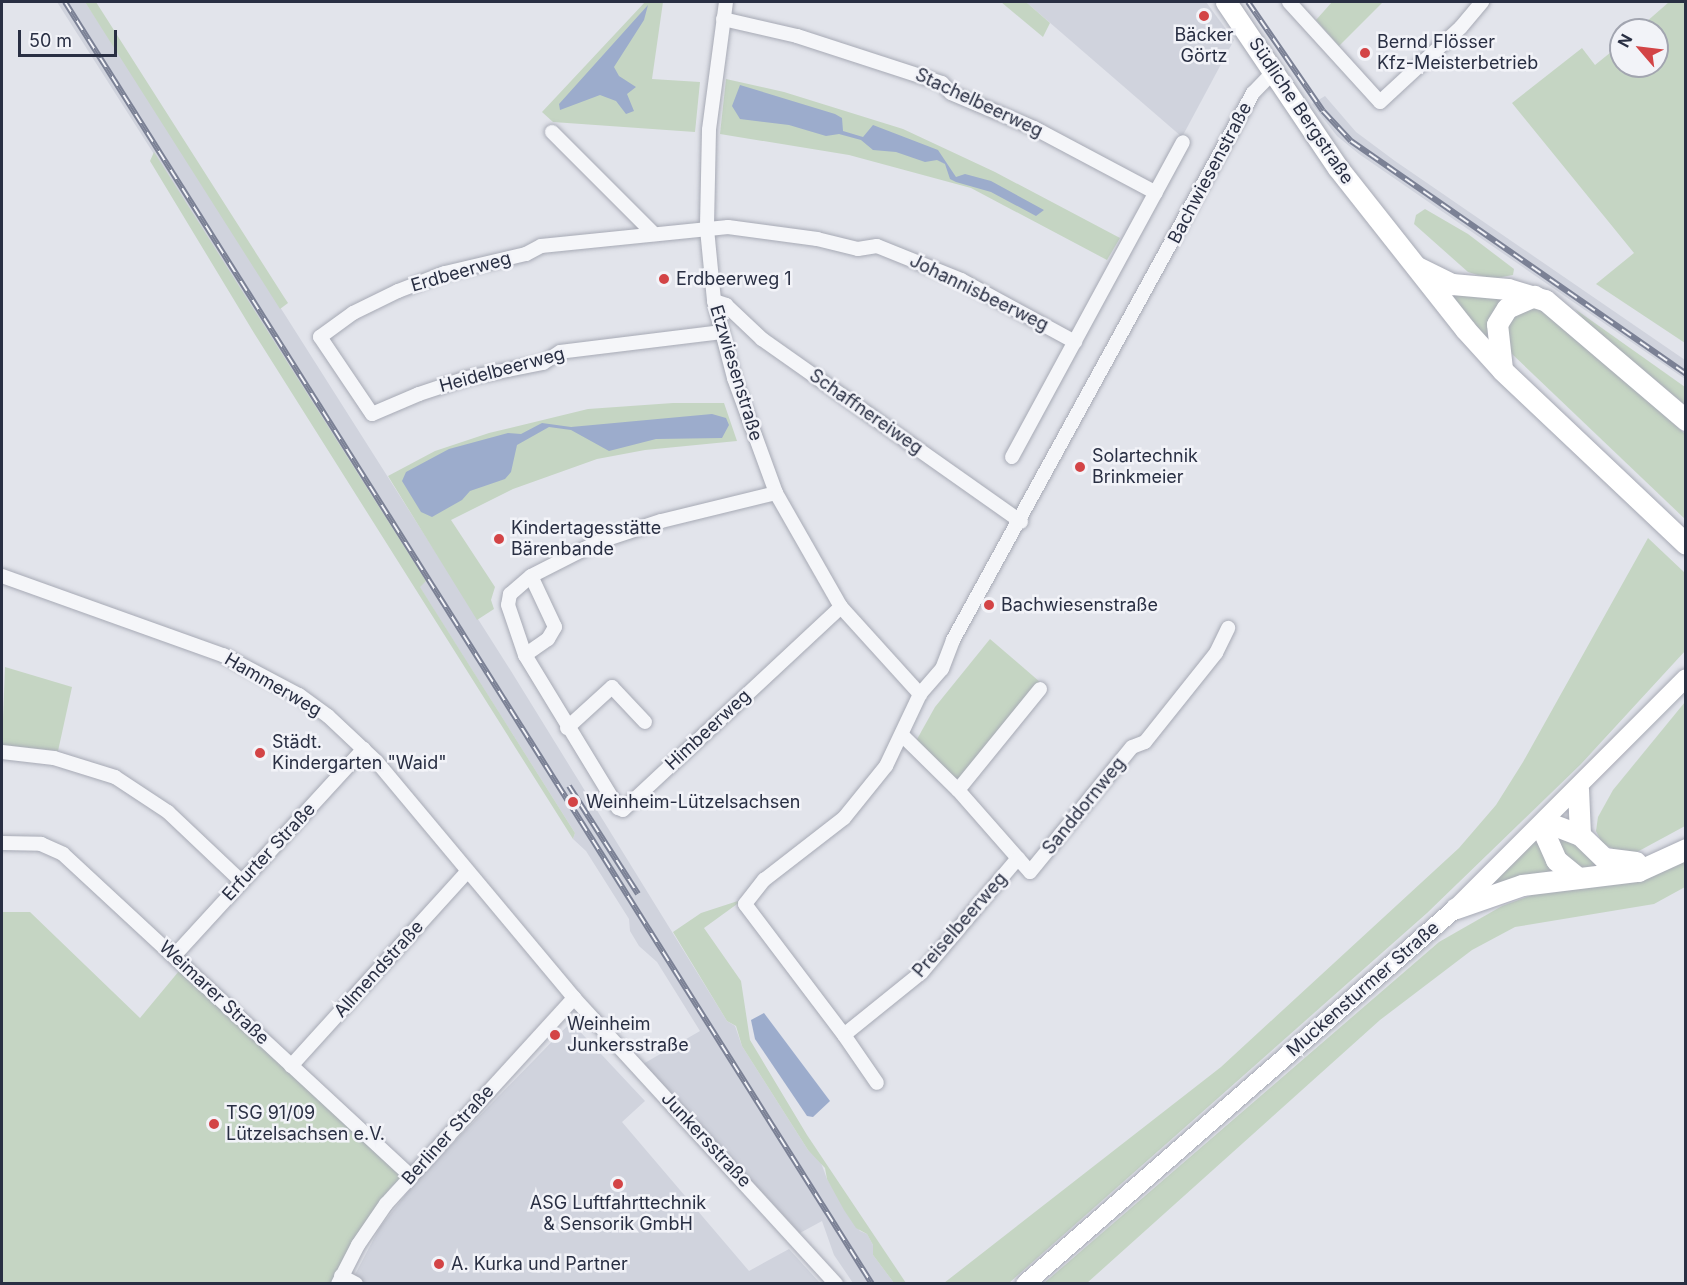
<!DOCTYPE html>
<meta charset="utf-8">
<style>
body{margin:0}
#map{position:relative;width:1687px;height:1285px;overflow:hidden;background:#e2e4eb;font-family:Inter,sans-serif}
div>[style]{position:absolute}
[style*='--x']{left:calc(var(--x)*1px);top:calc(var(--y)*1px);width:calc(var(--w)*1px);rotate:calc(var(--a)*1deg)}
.built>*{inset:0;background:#d0d3dd}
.green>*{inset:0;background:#c5d5c3}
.water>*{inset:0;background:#9caccc}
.roads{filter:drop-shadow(0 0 2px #a7aab5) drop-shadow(0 0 2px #a7aab5)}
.minor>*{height:14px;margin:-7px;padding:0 7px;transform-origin:7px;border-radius:7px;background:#f5f6f9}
.secondary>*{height:18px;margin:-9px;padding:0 9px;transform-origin:9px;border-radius:9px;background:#fff}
.primary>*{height:21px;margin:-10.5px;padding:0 10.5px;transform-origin:10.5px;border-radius:10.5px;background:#fff}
.rail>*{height:6px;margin-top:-3px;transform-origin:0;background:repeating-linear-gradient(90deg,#f2f3f8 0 11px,#7b8195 0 22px);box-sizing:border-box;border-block:2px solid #7b8195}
.dots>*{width:16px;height:16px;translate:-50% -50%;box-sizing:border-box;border:3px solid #f2f3f8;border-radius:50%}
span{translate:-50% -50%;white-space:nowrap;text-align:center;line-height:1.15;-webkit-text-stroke:5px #f2f3f8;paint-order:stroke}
.poi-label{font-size:18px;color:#292f43}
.left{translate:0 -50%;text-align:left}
.street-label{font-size:18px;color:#292f43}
.frame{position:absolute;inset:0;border:3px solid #292f43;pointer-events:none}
.north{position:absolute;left:1609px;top:18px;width:60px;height:60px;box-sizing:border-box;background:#f2f3f8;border:2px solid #a2a5b0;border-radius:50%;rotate:298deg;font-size:16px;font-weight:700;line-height:24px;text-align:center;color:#292f43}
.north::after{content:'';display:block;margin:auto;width:21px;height:27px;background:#d34446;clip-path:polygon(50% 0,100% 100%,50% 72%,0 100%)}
.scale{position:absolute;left:18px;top:30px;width:99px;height:27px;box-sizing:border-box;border:3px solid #292f43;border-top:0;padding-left:8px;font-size:18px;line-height:21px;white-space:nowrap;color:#292f43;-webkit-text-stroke:4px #f2f3f8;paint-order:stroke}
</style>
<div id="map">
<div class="built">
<i style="clip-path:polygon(57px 2px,85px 2px,120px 55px,511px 671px,727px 1021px,735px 1026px,742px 1046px,808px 1150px,820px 1160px,827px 1179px,860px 1231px,867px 1234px,873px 1245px,873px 1255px,894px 1283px,853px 1283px,834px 1255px,822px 1221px,800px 1233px,643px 1064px,700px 1031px,657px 962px,639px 946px,630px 931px,629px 919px,586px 851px,573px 839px,575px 833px,419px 586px,426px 581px)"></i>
<i style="clip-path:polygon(1026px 2px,1206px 2px,1234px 40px,1182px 137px)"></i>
<i style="clip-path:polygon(1325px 96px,1356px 132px,1395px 161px,1685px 360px,1685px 379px,1359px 154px,1337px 136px,1312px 104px)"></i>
<i style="clip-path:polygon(571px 1022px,645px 1101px,622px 1122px,749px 1271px,789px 1249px,820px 1283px,350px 1284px,380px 1227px,419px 1178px)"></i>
</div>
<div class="green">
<i style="clip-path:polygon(85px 2px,96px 2px,284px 297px,288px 303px,280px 309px)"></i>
<i style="clip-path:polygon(645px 2px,663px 2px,652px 79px,700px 82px,695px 132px,553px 122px,542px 112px)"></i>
<i style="clip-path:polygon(1001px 2px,1026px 2px,1050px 23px,1043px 37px)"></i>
<i style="clip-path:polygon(1332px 2px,1383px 2px,1339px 46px,1316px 20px)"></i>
<i style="clip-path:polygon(1669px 2px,1686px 2px,1685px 343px,1596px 284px,1634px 253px,1512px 103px,1582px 48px,1595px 65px,1621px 44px,1621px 66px,1657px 66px,1657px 30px,1637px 30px)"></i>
<i style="clip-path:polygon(726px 79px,784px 92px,903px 129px,995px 172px,1120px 238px,1107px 260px,971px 188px,849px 155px,720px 134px)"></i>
<i style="clip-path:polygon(154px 152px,426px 581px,420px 587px,575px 833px,573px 839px,254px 333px,150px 161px)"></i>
<i style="clip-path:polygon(1425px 209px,1468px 234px,1514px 269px,1513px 275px,1491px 279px,1468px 272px,1414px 224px,1416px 215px)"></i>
<i style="clip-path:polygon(1443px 288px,1509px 293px,1490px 316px,1487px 338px)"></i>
<i style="clip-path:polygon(1525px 304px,1553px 313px,1685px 434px,1685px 519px,1511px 353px,1503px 342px,1505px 320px)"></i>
<i style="clip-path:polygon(1575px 309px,1685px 387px,1685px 405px,1583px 319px)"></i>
<i style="clip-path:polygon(673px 403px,724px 403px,737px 441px,645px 450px,597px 459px,513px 489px,451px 520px,495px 587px,491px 600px,494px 609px,477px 620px,388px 476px,435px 451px,489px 433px,588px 409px)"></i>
<i style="clip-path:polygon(1648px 538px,1685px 573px,1685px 651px,1581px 764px,1427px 913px,1009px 1283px,944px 1283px,1221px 1067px,1459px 848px,1496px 805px,1523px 762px)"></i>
<i style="clip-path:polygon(990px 639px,1040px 682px,962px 778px,951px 778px,916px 741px,935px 707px)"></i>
<i style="clip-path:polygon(5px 667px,72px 687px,58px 751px,2px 745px)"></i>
<i style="clip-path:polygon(1685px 702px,1685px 826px,1637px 852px,1617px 851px,1602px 843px,1596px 831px,1598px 817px,1613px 790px)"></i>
<i style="clip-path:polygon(1553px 834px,1564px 836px,1613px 868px,1579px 868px,1568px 860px)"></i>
<i style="clip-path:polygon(1538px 838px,1563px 872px,1483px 891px)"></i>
<i style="clip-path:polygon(1685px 857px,1685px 887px,1654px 904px,1515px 927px,1472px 950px,1380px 1020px,1087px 1283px,1043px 1284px,1439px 942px,1502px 906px,1532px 895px)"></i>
<i style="clip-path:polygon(744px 899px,704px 928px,741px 981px,750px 1040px,807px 1135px,906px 1283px,894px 1283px,873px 1255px,873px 1245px,867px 1234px,856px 1228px,844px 1210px,827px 1179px,825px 1168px,808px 1150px,742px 1046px,736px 1026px,727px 1021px,673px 932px,701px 913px)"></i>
<i style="clip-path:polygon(2px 912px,30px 912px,140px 1018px,179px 971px,403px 1177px,391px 1187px,350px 1247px,335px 1283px,2px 1282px)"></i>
</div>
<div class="water">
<i style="clip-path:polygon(648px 5px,644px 20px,614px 67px,619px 76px,636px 87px,627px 94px,634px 111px,626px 114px,616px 101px,600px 95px,560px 110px,559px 104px)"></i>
<i style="clip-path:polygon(740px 85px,835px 114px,842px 118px,843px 131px,863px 137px,873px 125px,938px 150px,956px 177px,965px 174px,991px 181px,1044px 210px,1036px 216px,991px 192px,956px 182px,950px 179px,945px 164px,937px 160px,925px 162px,896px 152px,873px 150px,861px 140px,839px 134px,826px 136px,789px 125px,740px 119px,732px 106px)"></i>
<i style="clip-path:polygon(712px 414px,726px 418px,729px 425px,722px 438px,656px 439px,609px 451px,571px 430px,549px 427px,517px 445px,511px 472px,505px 479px,470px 491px,462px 500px,432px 517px,421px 512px,402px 481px,406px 472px,449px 449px,508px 433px,521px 434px,542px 423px,571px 427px)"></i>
<i style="clip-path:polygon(764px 1013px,830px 1101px,813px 1117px,807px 1116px,755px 1039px,751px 1020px)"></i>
</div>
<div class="roads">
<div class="minor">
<i style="--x:726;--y:2;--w:129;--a:97.6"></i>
<i style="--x:709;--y:130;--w:99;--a:91.2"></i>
<i style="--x:707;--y:229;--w:72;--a:84.4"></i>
<i style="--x:714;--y:301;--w:80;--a:75.4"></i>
<i style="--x:734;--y:378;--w:122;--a:69.9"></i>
<i style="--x:776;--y:493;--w:131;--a:60.3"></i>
<i style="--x:841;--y:607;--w:118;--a:47.8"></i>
<i style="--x:1289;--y:2;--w:135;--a:47.7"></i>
<i style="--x:1380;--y:102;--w:110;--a:-42.8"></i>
<i style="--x:1461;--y:27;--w:33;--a:-50"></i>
<i style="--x:723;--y:19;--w:76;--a:12.9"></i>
<i style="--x:797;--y:36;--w:152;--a:18"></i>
<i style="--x:942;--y:83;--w:13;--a:48"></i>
<i style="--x:951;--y:93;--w:90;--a:22.9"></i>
<i style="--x:1034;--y:128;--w:138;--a:28"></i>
<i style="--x:552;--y:132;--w:144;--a:45"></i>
<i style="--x:714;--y:301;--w:13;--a:18"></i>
<i style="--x:726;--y:305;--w:50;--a:43.4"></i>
<i style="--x:762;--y:339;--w:317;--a:35.2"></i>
<i style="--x:722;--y:332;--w:163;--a:173"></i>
<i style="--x:560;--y:352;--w:20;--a:147"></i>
<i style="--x:543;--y:363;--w:77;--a:168.8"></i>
<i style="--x:467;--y:378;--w:51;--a:161.6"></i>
<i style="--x:419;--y:394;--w:51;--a:156.9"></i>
<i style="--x:372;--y:414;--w:93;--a:-124"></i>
<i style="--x:320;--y:337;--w:41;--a:-36"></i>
<i style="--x:353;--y:313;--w:50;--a:-26.1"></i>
<i style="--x:398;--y:291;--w:50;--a:-21"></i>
<i style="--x:445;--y:273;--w:83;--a:-13.2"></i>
<i style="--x:526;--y:254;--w:17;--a:-28"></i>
<i style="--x:541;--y:246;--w:188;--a:-5.8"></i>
<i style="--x:728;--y:227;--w:90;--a:7.7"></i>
<i style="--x:817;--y:239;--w:42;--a:13.7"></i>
<i style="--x:858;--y:249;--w:19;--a:-9"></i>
<i style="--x:877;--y:246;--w:91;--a:22"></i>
<i style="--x:961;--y:280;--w:130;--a:28.5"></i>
<i style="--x:1012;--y:457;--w:358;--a:-61.5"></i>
<i style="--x:776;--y:493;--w:118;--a:166.3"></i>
<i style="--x:661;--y:521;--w:66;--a:161.6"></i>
<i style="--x:598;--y:542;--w:75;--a:153.1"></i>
<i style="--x:531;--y:576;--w:28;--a:139"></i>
<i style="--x:510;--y:594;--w:11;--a:100"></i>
<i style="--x:508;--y:605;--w:53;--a:71.2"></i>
<i style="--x:525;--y:655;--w:179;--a:58.7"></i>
<i style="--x:618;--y:808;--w:5;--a:22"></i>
<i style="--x:623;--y:810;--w:298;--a:-43"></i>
<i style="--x:2;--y:576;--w:235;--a:19.7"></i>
<i style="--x:223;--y:655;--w:86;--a:27.8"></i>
<i style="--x:299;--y:695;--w:36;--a:36"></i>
<i style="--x:328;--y:716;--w:67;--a:43.2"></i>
<i style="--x:377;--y:762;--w:307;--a:50.1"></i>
<i style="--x:574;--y:998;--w:388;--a:47.5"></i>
<i style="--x:525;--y:655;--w:28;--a:-35"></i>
<i style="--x:548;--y:639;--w:14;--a:-60"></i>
<i style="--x:555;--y:627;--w:56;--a:-115.2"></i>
<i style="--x:567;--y:728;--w:61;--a:-42.3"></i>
<i style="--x:612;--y:687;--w:48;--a:46.7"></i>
<i style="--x:902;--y:735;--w:78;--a:44.5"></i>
<i style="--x:958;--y:790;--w:109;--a:48.7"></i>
<i style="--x:1030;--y:872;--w:161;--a:-50.8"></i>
<i style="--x:1132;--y:747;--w:14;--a:-21"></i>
<i style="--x:1145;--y:742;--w:114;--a:-51.4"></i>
<i style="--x:1216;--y:653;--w:28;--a:-64"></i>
<i style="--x:2;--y:752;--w:52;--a:6.6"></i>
<i style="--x:54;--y:758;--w:64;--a:17.3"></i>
<i style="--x:115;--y:777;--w:64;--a:33.4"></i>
<i style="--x:168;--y:812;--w:102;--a:43.4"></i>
<i style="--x:958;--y:790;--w:130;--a:-50.9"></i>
<i style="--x:2;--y:843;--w:39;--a:1"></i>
<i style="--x:41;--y:844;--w:24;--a:24"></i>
<i style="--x:63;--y:854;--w:474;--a:42.8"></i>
<i style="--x:1018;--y:858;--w:149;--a:130.1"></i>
<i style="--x:922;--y:972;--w:100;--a:141.1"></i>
<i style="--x:844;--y:1035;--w:164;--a:-127.1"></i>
<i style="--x:745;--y:904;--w:31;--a:-52"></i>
<i style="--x:764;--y:880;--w:101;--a:-37.8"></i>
<i style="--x:844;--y:818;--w:67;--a:-51.1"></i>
<i style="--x:886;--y:766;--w:80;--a:-64.7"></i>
<i style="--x:920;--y:694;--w:33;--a:-49"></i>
<i style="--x:942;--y:669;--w:31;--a:-69"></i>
<i style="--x:953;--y:640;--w:624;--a:-61.26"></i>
<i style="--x:1253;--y:93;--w:29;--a:-46"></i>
<i style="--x:174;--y:956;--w:281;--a:-47.5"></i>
<i style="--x:844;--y:1035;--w:58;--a:55.5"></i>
<i style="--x:291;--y:1066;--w:262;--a:-47.8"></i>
<i style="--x:341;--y:1276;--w:17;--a:28"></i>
<i style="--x:338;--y:1284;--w:44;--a:-62.9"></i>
<i style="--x:358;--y:1245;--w:50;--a:-55.7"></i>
<i style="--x:386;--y:1204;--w:279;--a:-47.6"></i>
</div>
<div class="secondary">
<i style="--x:1025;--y:1284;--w:572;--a:-41.1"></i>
<i style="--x:1456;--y:908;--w:325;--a:-45"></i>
</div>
<div class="primary">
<i style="--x:1226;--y:2;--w:200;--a:56"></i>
<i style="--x:1338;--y:168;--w:205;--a:51.7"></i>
<i style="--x:1465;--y:329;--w:55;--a:47.9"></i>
<i style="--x:1502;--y:370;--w:253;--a:43.4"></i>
<i style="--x:1417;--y:267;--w:39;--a:26"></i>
<i style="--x:1452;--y:284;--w:56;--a:5.1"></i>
<i style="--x:1508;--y:289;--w:39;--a:17"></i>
<i style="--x:1545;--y:300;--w:185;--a:40.4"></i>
<i style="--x:1502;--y:369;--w:45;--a:-96.3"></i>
<i style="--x:1497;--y:324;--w:19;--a:-58"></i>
<i style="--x:1507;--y:308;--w:30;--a:-24"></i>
<i style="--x:1578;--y:789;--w:46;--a:87.5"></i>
<i style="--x:1546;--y:822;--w:36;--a:21"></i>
<i style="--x:1580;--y:835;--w:33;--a:44"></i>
<i style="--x:1604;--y:858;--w:32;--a:7"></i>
<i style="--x:1541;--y:826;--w:37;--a:66"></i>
<i style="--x:1556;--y:860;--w:26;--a:39"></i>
<i style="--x:1456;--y:908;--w:70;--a:-19.2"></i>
<i style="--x:1522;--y:885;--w:117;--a:-6.9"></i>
<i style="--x:1638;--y:871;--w:53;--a:-24.6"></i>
</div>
</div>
<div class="rail">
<i style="--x:65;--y:2;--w:1515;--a:57.81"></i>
<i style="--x:1248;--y:2;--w:132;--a:55.5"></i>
<i style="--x:1323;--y:111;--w:41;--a:47"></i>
<i style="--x:1351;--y:141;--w:408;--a:34.8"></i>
<i style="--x:569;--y:786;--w:128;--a:57.4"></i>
</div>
<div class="dots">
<i style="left:1204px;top:16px;background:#d34446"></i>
<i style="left:1365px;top:53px;background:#d34446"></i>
<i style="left:664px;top:279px;background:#d34446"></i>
<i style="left:1080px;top:467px;background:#d34446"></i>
<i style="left:499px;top:539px;background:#d34446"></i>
<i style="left:989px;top:605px;background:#d34446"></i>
<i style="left:260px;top:753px;background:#d34446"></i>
<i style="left:573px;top:802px;background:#d34446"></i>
<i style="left:555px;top:1035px;background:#d34446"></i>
<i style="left:214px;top:1124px;background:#d34446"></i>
<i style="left:618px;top:1184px;background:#d34446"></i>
<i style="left:439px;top:1264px;background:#d34446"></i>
</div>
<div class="poi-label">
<span style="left:1204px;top:46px">Bäcker<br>Görtz</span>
<span class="left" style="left:1377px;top:53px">Bernd Flösser<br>Kfz-Meisterbetrieb</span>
<span class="left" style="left:676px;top:279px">Erdbeerweg 1</span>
<span class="left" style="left:1092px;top:467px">Solartechnik<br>Brinkmeier</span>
<span class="left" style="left:511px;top:539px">Kindertagesstätte<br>Bärenbande</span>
<span class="left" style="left:1001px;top:605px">Bachwiesenstraße</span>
<span class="left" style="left:272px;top:753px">Städt.<br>Kindergarten "Waid"</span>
<span class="left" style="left:586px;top:802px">Weinheim-Lützelsachsen</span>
<span class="left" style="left:567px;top:1035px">Weinheim<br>Junkersstraße</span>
<span class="left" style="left:226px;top:1124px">TSG 91/09<br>Lützelsachsen e.V.</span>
<span style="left:618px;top:1214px">ASG Luftfahrttechnik<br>&amp; Sensorik GmbH</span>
<span class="left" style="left:451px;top:1264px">A. Kurka und Partner</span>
</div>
<div class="street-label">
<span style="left:979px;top:103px;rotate:25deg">Stachelbeerweg</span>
<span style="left:1301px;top:111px;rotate:56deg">Südliche Bergstraße</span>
<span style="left:1210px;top:173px;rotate:-62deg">Bachwiesenstraße</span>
<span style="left:461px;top:272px;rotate:-16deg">Erdbeerweg</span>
<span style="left:979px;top:293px;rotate:26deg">Johannisbeerweg</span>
<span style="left:502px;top:370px;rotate:-15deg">Heidelbeerweg</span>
<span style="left:736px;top:373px;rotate:73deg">Etzwiesenstraße</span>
<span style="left:866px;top:412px;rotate:35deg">Schaffnereiweg</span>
<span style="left:273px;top:685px;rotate:30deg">Hammerweg</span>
<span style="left:708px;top:730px;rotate:-43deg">Himbeerweg</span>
<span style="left:1084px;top:806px;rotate:-51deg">Sanddornweg</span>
<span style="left:269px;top:852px;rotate:-47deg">Erfurter Straße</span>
<span style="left:960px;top:925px;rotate:-49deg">Preiselbeerweg</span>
<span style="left:379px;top:969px;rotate:-48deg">Allmendstraße</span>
<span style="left:1363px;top:989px;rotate:-41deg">Muckensturmer Straße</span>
<span style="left:214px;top:993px;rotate:43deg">Weimarer Straße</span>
<span style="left:448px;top:1135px;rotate:-48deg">Berliner Straße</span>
<span style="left:706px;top:1140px;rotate:47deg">Junkersstraße</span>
</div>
<div class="frame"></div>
<div class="north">N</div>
<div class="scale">50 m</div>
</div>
